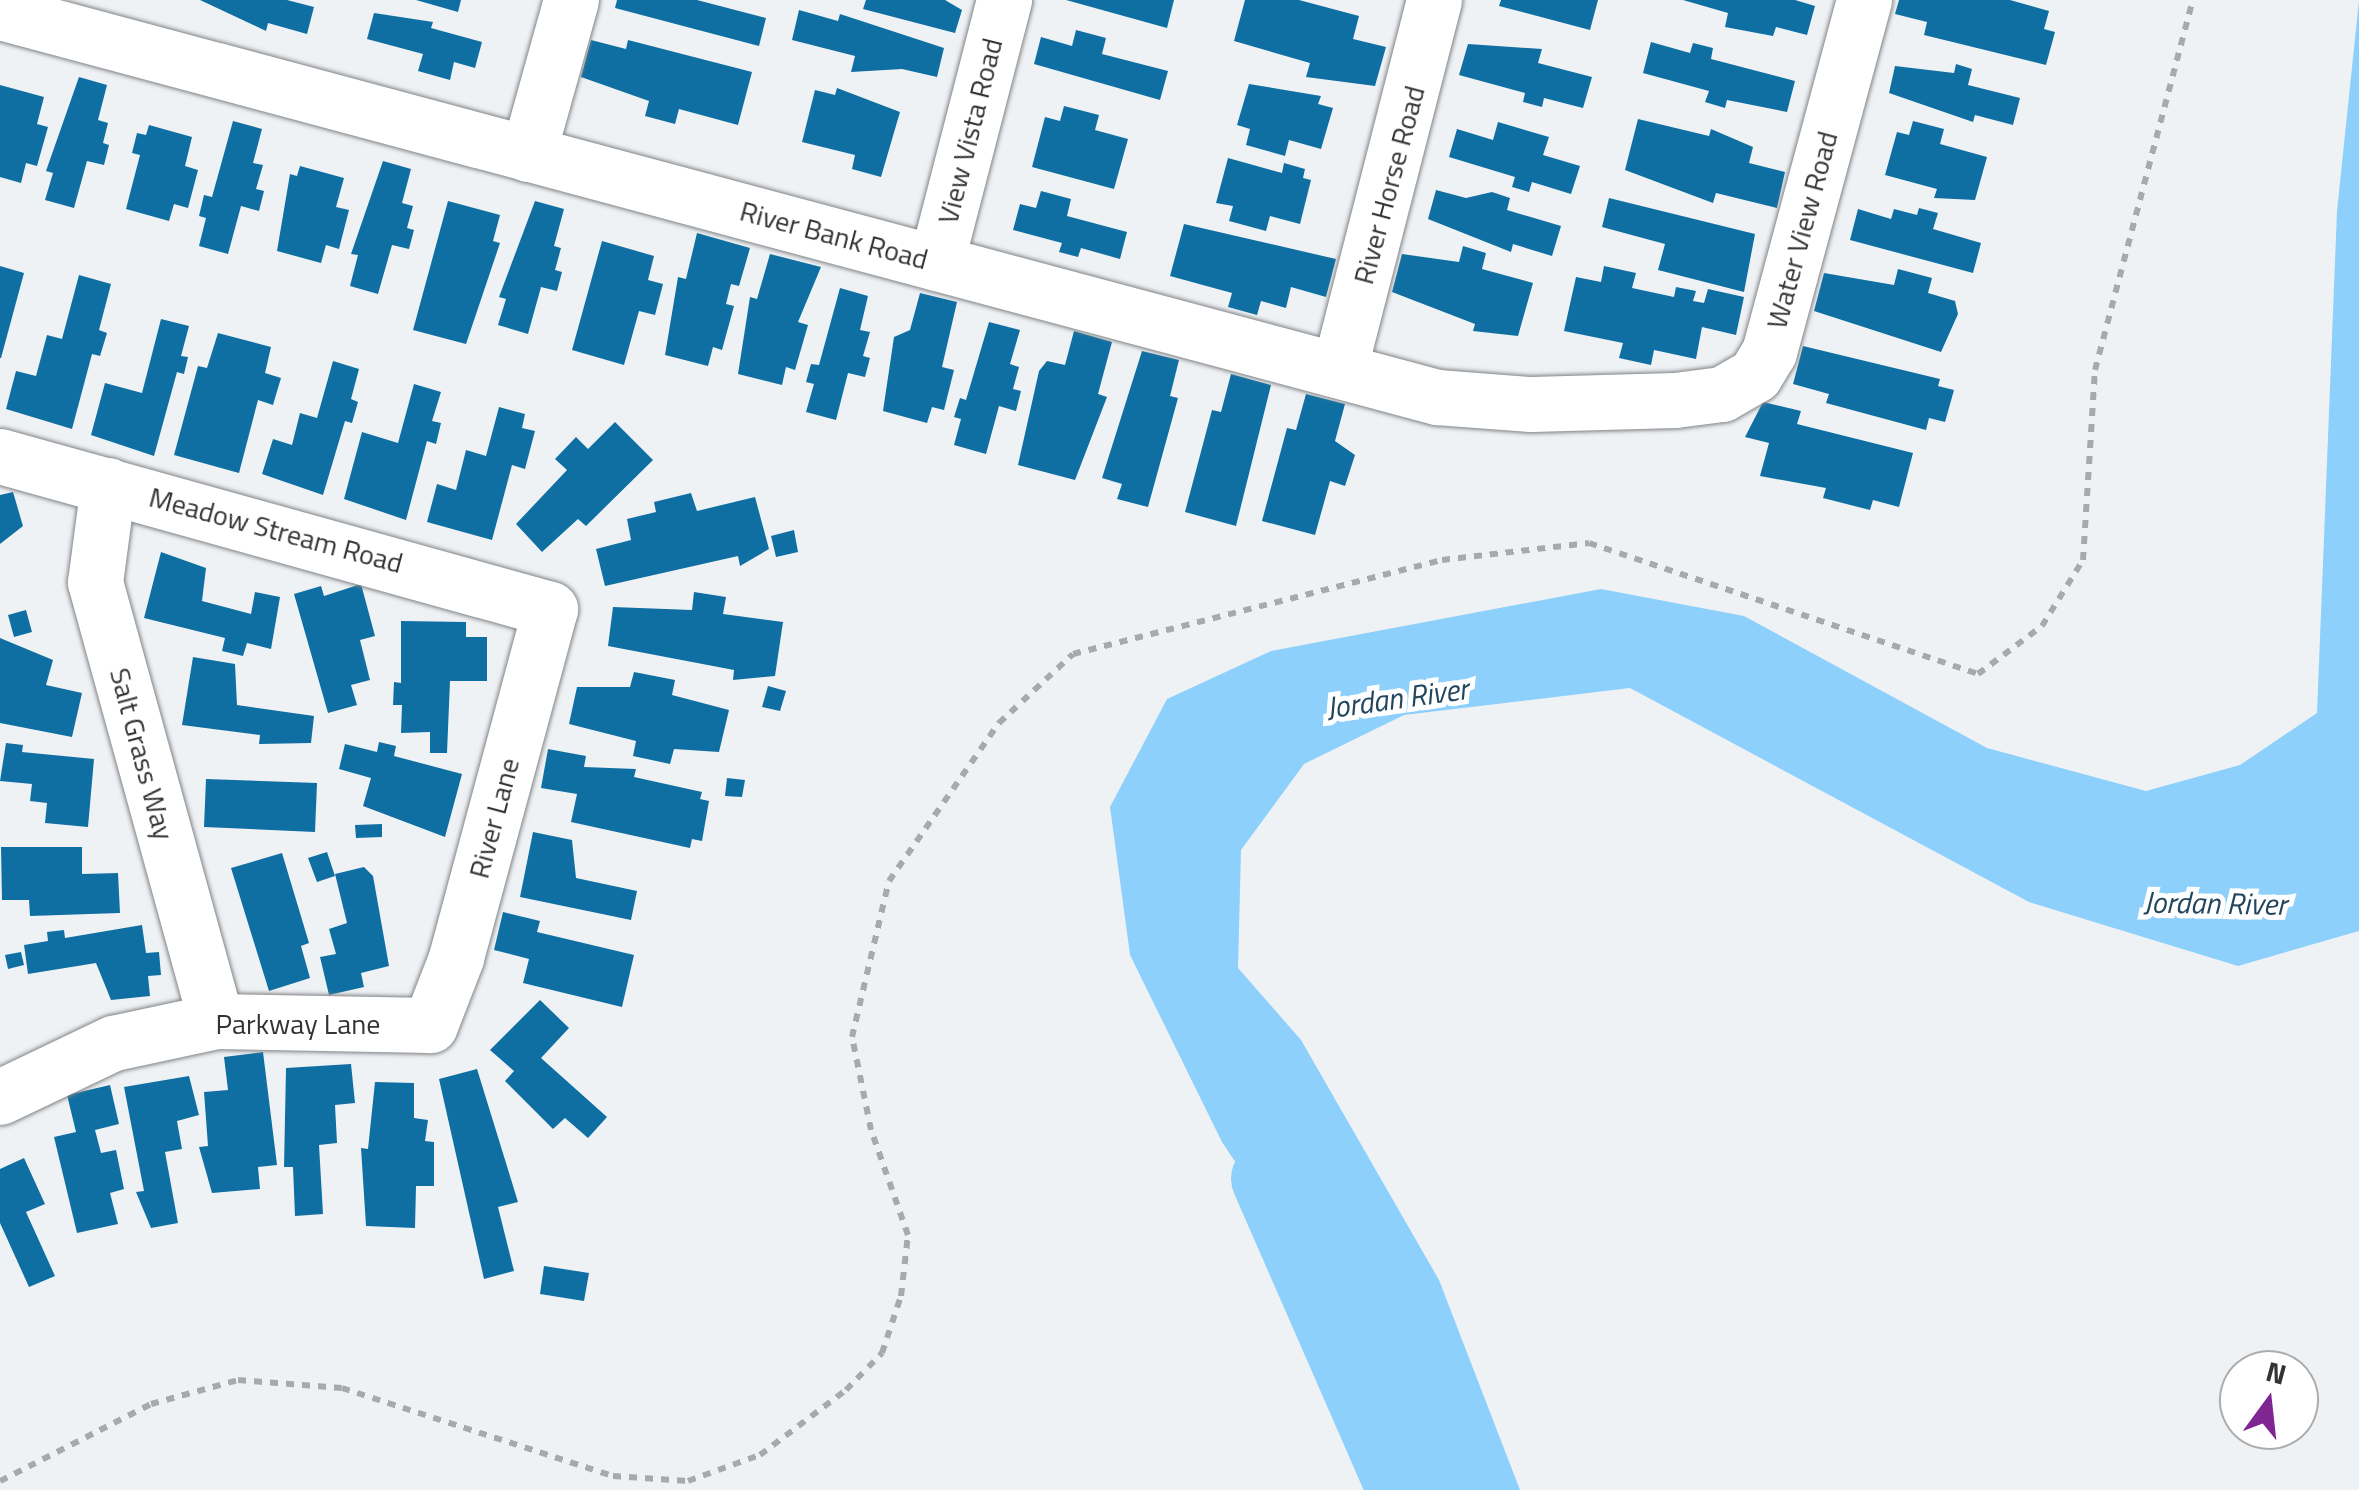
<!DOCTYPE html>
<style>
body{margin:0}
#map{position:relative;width:2359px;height:1490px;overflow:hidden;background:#eff2f5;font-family:"Titillium Web",sans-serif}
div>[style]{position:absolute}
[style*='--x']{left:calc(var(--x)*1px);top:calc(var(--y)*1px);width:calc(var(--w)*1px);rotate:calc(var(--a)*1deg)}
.water>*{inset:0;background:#8dd0fc}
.river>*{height:75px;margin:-37.5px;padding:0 37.5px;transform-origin:37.5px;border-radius:37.5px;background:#8dd0fc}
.building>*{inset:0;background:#0f6fa3}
.path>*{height:6px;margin-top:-3px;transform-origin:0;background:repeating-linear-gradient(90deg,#a7a9ac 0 8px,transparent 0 16px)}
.roads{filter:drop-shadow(0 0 2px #818486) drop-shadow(0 0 2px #818486)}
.minor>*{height:55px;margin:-27.5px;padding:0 27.5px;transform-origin:27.5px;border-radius:27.5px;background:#fff}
span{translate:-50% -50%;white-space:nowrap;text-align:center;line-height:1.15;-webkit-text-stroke:10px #fff;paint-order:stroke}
.street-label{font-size:28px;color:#323334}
.water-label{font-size:30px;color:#21465d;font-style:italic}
.north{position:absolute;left:2219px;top:1350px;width:100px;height:100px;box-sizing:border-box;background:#fff;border:2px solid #adadae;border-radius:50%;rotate:15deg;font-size:28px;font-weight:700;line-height:40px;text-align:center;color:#323334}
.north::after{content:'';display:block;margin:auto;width:35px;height:45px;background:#7f2693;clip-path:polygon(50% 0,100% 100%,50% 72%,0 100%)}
</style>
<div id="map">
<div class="water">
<i style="clip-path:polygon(2359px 0,2359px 931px,2238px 966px,2029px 902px,1630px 688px,1404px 715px,1304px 764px,1241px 850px,1238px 968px,1301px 1040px,1439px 1280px,1520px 1490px,1413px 1490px,1313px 1278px,1222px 1142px,1130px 955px,1110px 807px,1167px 699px,1271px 651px,1601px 589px,1744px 616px,1987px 748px,2146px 791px,2240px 765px,2317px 713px,2337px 211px)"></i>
</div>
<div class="river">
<i style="--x:1268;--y:1178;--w:340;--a:66.4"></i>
</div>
<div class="building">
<i style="clip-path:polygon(200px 0,287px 0,314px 7px,307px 34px,268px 23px,266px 31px)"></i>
<i style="clip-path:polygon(416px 0,461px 0,458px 12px)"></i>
<i style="clip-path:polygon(617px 0,697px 0,766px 18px,759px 46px,615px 8px)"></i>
<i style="clip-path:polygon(866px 0,945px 0,962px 10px,955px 33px,863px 9px)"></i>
<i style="clip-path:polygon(1066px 0,1174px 0,1167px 28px)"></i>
<i style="clip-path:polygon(1245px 0,1299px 0,1359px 16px,1353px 39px,1386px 47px,1375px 86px,1306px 77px,1310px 63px,1234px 41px)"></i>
<i style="clip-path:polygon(1501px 0,1598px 0,1590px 30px,1499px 6px)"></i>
<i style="clip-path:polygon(1683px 0,1795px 0,1815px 6px,1807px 35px,1776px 27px,1773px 36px,1725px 27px,1728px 13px)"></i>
<i style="clip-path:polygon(1899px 0,2010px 0,2049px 11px,2044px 29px,2055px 32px,2046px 65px,1924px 35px,1927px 22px,1895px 14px)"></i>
<i style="clip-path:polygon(799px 10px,838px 21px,840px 14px,944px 48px,937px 77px,902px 69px,851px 72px,855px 56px,792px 40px)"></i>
<i style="clip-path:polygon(374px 13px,433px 22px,431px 28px,482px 42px,475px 68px,454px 62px,450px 80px,418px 71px,423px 54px,367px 39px)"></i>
<i style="clip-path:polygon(1076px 30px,1106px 38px,1102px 54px,1168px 71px,1160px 100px,1034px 64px,1041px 37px,1072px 46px)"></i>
<i style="clip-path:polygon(591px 40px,626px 49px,628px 40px,752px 72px,738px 125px,679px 109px,675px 124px,645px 116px,649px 101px,581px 77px)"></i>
<i style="clip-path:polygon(1651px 42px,1690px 53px,1693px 43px,1713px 48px,1711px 59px,1795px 81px,1787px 112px,1727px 100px,1725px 108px,1705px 102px,1709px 91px,1643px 73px)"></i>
<i style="clip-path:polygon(1468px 44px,1542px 49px,1538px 63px,1592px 77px,1583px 108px,1544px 98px,1542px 107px,1523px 102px,1525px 93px,1459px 75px)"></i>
<i style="clip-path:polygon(1956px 64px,1972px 69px,1968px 85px,2020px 98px,2013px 125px,1975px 115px,1973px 122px,1889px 93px,1895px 66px,1954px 73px)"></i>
<i style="clip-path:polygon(79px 77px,107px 85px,98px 120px,108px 123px,103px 143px,109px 145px,104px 165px,87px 161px,74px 208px,45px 200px,53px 173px,46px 171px)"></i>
<i style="clip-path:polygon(1249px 84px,1321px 96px,1318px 104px,1333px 108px,1321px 149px,1289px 140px,1285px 156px,1246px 145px,1250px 129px,1237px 125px)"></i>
<i style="clip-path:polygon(0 85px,44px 97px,37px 124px,48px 127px,37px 166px,26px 163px,21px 183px,0 177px)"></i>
<i style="clip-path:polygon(837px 88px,900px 112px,881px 177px,852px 169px,855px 155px,802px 142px,815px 90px,835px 95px)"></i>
<i style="clip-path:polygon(1064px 106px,1099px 115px,1095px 130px,1128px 139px,1114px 189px,1032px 167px,1045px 117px,1060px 121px)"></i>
<i style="clip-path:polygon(1638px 119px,1709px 136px,1711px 129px,1753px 147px,1749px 163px,1785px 172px,1777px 208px,1716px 193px,1713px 203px,1625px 170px)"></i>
<i style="clip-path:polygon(233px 121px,262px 129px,253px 163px,263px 165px,256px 189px,264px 191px,259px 211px,241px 206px,228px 254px,199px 246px,206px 218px,199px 216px,204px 195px,212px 197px)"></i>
<i style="clip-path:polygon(1913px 121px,1944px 129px,1940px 144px,1987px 157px,1975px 200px,1934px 198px,1937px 189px,1885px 175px,1897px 132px,1909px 135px)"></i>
<i style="clip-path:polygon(1498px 122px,1549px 137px,1543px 155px,1580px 166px,1571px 194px,1532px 182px,1529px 192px,1512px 187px,1515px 177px,1449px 157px,1457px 129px,1493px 140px)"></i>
<i style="clip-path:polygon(149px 125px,192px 137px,185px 166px,198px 170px,188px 208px,174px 204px,169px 221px,126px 209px,140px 155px,132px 153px,137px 133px,146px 135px)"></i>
<i style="clip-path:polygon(1228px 158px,1282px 173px,1284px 163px,1305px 169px,1303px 178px,1311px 180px,1300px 224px,1270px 216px,1266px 231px,1229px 221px,1233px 206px,1216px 203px)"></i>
<i style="clip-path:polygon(383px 161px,411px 169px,402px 203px,413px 206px,407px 228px,414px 230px,409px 249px,392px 245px,378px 294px,350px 286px,358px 255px,351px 254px)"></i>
<i style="clip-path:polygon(300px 166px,344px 178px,336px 207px,349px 210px,339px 249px,326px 245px,321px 263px,277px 251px,290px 174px,297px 176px)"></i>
<i style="clip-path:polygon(1436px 190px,1466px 198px,1492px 192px,1510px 198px,1507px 210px,1561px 226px,1552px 256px,1513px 244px,1511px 252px,1428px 219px)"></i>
<i style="clip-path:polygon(1041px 191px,1071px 199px,1067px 216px,1127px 232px,1120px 259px,1081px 248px,1078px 257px,1059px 252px,1062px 243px,1013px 230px,1020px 204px,1036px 208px)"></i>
<i style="clip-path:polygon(1609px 198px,1755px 234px,1744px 292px,1658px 270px,1665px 244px,1602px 227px)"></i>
<i style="clip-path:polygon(448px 201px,500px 215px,493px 241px,500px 243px,466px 344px,413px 330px)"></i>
<i style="clip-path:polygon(535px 201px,564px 209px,554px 246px,561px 248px,555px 270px,562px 272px,557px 291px,541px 287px,528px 334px,498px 325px,506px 299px,499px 297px)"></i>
<i style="clip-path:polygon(1919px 208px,1938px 213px,1933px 229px,1981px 243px,1973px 273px,1850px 240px,1858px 209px,1891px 219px,1894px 209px,1917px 215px)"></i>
<i style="clip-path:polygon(1184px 224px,1336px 259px,1326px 297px,1291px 287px,1286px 308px,1261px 301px,1257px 315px,1228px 307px,1232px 293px,1170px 276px)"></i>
<i style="clip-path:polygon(697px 233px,750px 248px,739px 286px,731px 284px,726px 304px,734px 306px,722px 350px,713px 347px,708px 366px,665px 355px,678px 277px,686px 279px)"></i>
<i style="clip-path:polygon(602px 241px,654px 256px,648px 280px,663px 284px,655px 315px,639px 311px,624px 365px,572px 350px)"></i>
<i style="clip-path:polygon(1463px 246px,1486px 253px,1482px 269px,1533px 283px,1518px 336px,1473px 331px,1475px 324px,1392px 292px,1402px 254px,1459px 262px)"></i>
<i style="clip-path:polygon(770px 254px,821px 267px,798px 322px,808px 325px,795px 370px,786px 367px,782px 385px,738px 374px,750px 297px,757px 299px)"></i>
<i style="clip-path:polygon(0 266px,24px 273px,1px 358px,0 358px)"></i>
<i style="clip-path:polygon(1604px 266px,1636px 273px,1632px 288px,1674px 297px,1676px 287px,1696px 291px,1693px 301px,1704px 303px,1708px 289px,1744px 297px,1736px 335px,1702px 327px,1696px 359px,1654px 350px,1651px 365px,1619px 358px,1623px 343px,1564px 331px,1576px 277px,1601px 282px)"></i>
<i style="clip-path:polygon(1898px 269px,1932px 278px,1928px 293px,1955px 301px,1958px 314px,1941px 352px,1814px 311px,1824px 273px,1894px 285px)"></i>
<i style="clip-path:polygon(79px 275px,111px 284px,99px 330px,107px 333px,100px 356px,92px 354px,72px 429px,6px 409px,16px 371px,36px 376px,47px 335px,62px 339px)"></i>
<i style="clip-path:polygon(840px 288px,868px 296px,860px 330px,870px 332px,863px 356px,870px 358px,865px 377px,848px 373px,836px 420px,806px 412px,814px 384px,806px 382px,811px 364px,819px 365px)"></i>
<i style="clip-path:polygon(920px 293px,957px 302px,942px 367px,954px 370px,944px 410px,932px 407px,927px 423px,883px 411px,894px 337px,910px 330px)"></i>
<i style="clip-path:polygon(161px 319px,189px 326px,181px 356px,188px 357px,184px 374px,177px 372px,154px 456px,91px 435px,105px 383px,142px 393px)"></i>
<i style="clip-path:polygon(989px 322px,1020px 330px,1010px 364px,1019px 367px,1013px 389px,1021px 391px,1016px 411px,999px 406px,986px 454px,954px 445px,961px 419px,954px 417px,960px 398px,966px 400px)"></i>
<i style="clip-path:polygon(1074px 331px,1112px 342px,1098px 394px,1107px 397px,1075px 480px,1018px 465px,1039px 371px,1047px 361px,1065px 365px)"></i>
<i style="clip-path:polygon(218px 333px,271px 347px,265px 373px,281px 378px,273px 405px,258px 400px,239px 473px,174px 455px,198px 366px,207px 368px)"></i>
<i style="clip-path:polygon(1803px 346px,1940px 379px,1938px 386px,1954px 390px,1945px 422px,1929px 418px,1926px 430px,1826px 403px,1829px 394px,1793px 384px)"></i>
<i style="clip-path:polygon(1142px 351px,1179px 360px,1170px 396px,1178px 398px,1148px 507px,1117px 499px,1122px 484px,1102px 478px)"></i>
<i style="clip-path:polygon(333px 361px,359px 369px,351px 399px,358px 402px,352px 423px,345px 421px,323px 495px,262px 474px,273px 439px,292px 445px,300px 413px,317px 418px)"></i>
<i style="clip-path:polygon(1231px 374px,1271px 385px,1236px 526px,1185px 512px,1212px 410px,1221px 412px)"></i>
<i style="clip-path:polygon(414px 384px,441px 392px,432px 421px,441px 423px,436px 444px,427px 441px,406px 520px,344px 499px,362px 432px,398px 443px)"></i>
<i style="clip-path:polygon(1306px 394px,1345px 404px,1335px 441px,1355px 455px,1345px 486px,1330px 481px,1315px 535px,1262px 521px,1287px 428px,1296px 430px)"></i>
<i style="clip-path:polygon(1763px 402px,1801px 411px,1797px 424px,1913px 453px,1899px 507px,1873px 500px,1870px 510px,1823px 498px,1826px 488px,1760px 476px,1769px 443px,1745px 437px)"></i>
<i style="clip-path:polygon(499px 407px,525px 414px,522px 428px,535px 431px,525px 469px,512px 465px,492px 540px,427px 522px,437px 484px,456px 490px,466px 450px,486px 456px)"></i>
<i style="clip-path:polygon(615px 422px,653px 460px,586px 526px,578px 519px,542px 552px,516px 524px,567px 470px,555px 459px,576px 437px,588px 449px)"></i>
<i style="clip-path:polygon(13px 492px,23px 526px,0 544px,0 495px)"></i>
<i style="clip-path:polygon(691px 493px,697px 511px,755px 497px,769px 549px,740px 566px,738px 556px,605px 586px,596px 549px,631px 540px,627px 519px,656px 512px,654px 502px)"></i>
<i style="clip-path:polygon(794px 530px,798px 552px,776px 557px,771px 536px)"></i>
<i style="clip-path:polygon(161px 552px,206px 568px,202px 601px,251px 614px,255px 592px,280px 597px,271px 649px,247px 643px,243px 656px,222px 651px,225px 638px,144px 618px)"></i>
<i style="clip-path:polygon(361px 584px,375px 636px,360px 640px,370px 680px,351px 685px,357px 705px,328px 713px,294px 594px,321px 586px,324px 596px)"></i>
<i style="clip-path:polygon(694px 592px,726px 597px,723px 614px,783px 622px,775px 676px,733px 680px,734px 670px,608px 646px,613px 607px,692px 610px)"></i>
<i style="clip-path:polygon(26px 610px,32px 632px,14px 637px,8px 615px)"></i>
<i style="clip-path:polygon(401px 621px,466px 622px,466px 637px,487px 637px,487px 681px,450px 681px,447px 753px,430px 753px,430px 732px,401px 733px,402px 705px,393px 705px,394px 682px,401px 683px)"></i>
<i style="clip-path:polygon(0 638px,53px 660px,46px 685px,82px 693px,72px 737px,0 723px)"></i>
<i style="clip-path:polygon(193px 657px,235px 664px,237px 705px,314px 716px,311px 743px,259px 744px,260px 735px,182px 725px)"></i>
<i style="clip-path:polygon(634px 672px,675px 680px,672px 695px,729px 710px,719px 752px,674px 749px,670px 764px,633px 756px,636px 741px,569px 724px,577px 687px,630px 687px)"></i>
<i style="clip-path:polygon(768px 686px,786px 691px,780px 711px,762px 707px)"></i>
<i style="clip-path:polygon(379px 742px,396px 746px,394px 756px,462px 774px,445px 837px,363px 806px,371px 778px,339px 769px,345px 744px,377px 752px)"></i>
<i style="clip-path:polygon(6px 743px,23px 745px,22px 752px,94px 759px,88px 827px,45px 823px,47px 803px,30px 801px,32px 784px,0 781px)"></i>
<i style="clip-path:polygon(548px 749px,586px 756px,584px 767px,636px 769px,634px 777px,702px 792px,700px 799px,709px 801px,702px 841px,692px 839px,690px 848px,571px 822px,577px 794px,541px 788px)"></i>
<i style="clip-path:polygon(727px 778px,745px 780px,742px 797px,725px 796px)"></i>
<i style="clip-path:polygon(206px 779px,317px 783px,315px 832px,204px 827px)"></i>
<i style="clip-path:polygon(382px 824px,382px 837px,356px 838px,355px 825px)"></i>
<i style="clip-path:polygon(533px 832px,572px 840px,576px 878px,637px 891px,631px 920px,520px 897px)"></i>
<i style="clip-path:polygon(1px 847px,82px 847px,82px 874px,118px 873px,120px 913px,30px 916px,29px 900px,2px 900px)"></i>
<i style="clip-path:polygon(327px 852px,335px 876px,317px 882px,308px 858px)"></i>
<i style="clip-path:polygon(282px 853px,309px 943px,301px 946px,310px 978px,269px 991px,231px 868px)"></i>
<i style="clip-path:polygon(364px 867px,373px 876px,389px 966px,361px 973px,364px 987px,329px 995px,320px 957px,336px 954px,329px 929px,347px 923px,335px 874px)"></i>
<i style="clip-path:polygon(503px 912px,540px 921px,537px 932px,634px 955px,622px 1007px,523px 983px,529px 959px,494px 950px)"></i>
<i style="clip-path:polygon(142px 925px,146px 953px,159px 952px,161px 975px,148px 976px,150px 996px,111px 1000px,96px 963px,28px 974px,24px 945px,48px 941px,47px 932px,64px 930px,65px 938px)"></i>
<i style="clip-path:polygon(21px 952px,24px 965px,8px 969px,5px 955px)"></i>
<i style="clip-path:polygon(540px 1000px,569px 1028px,541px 1058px,607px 1117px,588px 1138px,565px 1118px,553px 1129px,505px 1081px,514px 1071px,490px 1050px)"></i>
<i style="clip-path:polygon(263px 1052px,277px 1165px,258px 1167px,260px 1189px,212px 1193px,199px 1147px,208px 1146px,204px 1092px,228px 1090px,224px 1057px)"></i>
<i style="clip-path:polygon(351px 1064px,355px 1103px,335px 1105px,337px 1143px,319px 1145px,323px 1214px,295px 1216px,293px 1167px,284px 1167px,286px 1068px)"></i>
<i style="clip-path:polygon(477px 1069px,518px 1202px,498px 1207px,514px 1271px,484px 1279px,439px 1079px)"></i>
<i style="clip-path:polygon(189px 1076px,199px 1115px,177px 1121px,182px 1149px,165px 1152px,178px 1223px,151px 1228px,136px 1192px,144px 1191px,124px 1087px)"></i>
<i style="clip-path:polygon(375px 1082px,414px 1083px,414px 1118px,428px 1120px,425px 1141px,434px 1142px,434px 1186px,416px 1186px,415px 1228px,366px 1226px,361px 1148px,368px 1149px)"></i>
<i style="clip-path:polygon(110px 1085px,119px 1124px,95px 1130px,101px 1153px,116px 1150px,124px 1189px,110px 1193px,118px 1224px,77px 1233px,54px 1137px,76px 1132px,67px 1095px)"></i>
<i style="clip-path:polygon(24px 1158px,45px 1204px,26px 1212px,55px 1276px,29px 1287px,0 1223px,0 1169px)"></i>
<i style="clip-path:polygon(544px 1266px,589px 1273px,584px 1301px,540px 1294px)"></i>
</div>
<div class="path">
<i style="--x:0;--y:1481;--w:169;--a:-27"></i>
<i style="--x:151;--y:1404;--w:90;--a:-15.4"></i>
<i style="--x:238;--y:1380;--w:104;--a:4.4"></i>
<i style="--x:342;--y:1388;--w:285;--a:18"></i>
<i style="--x:613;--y:1476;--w:75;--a:3.8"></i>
<i style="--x:688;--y:1481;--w:77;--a:-19.9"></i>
<i style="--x:760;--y:1455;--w:108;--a:-37.1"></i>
<i style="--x:846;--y:1390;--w:52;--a:-45.8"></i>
<i style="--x:882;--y:1353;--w:60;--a:-71.6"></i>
<i style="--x:901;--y:1296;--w:61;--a:-83.5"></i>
<i style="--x:908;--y:1235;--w:111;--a:-109.4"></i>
<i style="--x:871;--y:1130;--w:95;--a:-101.5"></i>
<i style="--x:852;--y:1037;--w:160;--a:-76.7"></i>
<i style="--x:889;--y:881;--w:193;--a:-55.2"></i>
<i style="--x:999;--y:723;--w:101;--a:-43"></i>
<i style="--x:1073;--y:654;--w:381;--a:-14.3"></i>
<i style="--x:1442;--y:560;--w:148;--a:-6.6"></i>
<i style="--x:1589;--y:543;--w:410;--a:18.6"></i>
<i style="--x:1978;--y:674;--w:80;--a:-36.9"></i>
<i style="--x:2042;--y:626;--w:78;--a:-58.2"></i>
<i style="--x:2083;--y:560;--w:190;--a:-86.4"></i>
<i style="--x:2095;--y:370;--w:383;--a:-75.2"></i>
</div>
<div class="roads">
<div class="minor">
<i style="--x:0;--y:12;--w:1488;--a:15"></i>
<i style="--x:1437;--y:397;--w:94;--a:4.3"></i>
<i style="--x:1531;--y:404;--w:144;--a:-1.6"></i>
<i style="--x:1675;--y:400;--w:47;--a:-7.3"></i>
<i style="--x:1722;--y:394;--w:38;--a:-30"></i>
<i style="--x:1755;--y:375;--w:27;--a:-59"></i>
<i style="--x:1769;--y:352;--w:365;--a:-74.9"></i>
<i style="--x:528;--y:154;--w:160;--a:-74.4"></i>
<i style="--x:936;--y:263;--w:272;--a:-75.5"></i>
<i style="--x:1339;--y:370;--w:382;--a:-75.6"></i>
<i style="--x:0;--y:456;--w:571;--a:15.55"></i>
<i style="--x:550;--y:609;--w:361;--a:105.1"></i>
<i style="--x:456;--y:958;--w:72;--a:111.2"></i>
<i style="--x:430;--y:1025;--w:214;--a:-178.9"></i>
<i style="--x:216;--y:1021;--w:105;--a:167.9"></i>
<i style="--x:113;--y:1043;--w:125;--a:154.5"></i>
<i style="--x:108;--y:485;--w:98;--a:97.6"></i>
<i style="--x:95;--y:582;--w:455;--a:74.6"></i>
</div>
</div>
<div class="street-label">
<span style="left:970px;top:131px;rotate:-76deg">View Vista Road</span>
<span style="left:1389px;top:185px;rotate:-75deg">River Horse Road</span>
<span style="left:1802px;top:230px;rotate:-75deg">Water View Road</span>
<span style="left:834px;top:235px;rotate:15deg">River Bank Road</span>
<span style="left:276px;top:530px;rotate:15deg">Meadow Stream Road</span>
<span style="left:142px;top:754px;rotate:75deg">Salt Grass Way</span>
<span style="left:494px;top:818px;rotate:-75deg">River Lane</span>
<span style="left:298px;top:1024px">Parkway Lane</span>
</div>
<div class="water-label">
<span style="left:1397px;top:698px;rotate:-8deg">Jordan River</span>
<span style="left:2215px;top:903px;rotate:1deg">Jordan River</span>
</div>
<div class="north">N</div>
</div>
